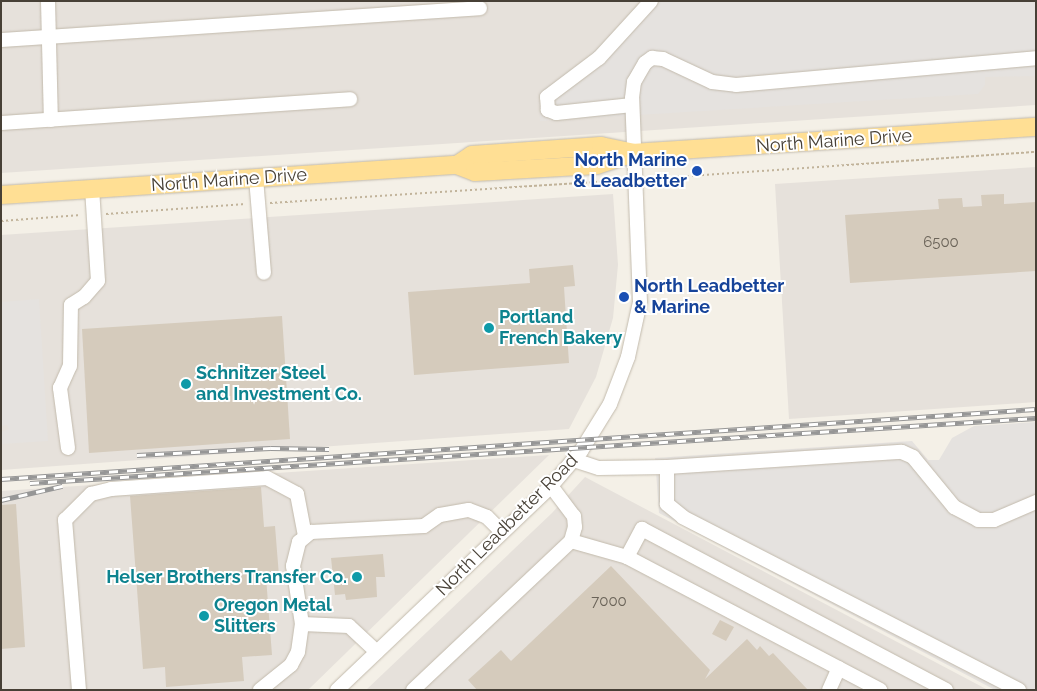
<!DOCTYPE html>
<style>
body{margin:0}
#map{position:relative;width:1037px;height:691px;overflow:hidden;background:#f4f0e7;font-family:Raleway,sans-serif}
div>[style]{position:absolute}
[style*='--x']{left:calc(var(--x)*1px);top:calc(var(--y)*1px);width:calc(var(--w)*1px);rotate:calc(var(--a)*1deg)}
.industrial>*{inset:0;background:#e6e1db}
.parking>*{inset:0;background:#e5e2df}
.building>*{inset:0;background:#d5cbbc}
.path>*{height:2px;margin-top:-1px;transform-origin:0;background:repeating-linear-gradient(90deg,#c1b39a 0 2.5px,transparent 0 5px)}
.roads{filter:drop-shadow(0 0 1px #c2baac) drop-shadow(0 0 1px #c2baac)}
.minor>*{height:14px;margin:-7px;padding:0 7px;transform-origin:7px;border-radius:7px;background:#fff}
.major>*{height:18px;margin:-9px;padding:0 9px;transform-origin:9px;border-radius:9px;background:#ffdf94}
.rail>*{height:5px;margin-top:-2.5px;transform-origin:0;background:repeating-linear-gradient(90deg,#fff 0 9px,#969696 0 18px);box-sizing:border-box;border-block:1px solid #969696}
.dots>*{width:14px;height:14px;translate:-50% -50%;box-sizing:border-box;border:2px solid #fff;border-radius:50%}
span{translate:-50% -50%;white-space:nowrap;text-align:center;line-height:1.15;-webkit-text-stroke:4px #fff;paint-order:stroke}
.number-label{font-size:15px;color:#6a6358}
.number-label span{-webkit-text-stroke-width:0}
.street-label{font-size:18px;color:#474036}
.transit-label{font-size:18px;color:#164399;font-weight:700}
.right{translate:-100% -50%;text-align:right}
.left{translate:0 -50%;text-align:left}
.culture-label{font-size:18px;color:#0d838f;font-weight:700}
.frame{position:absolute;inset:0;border:2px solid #474036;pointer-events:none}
</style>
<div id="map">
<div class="industrial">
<i style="clip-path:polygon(1px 1px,1036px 1px,1036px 105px,1px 173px)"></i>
<i style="clip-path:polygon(1036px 167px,1036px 402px,789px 419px,775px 184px)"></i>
<i style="clip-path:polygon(613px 194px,618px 265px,613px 318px,596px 377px,569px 429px,1px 470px,1px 235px)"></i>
<i style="clip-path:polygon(549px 455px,308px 690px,1px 690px,1px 491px)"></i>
<i style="clip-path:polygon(585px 477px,988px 690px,366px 690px,552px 513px)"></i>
</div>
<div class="parking">
<i style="clip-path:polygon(644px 1px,1036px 1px,1036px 76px,985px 77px,985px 85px,978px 94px,540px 121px,539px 92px,586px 59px)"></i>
<i style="clip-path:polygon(39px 299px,48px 441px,1px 444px,1px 432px,9px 429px,7px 425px,1px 426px,1px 302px)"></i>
<i style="clip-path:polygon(1036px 422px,1036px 690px,995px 690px,659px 513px,655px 458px,912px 441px,928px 460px,939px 460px,952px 438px,974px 426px)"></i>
</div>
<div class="building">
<i style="clip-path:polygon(1004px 194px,1004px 204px,1036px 202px,1036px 271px,850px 283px,845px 215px,939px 209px,938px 199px,962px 198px,963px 207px,982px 206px,981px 195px)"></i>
<i style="clip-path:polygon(573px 265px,575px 286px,564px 287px,569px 363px,414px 375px,408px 292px,530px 283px,529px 269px)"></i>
<i style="clip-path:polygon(282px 316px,290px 439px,89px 453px,82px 329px)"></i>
<i style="clip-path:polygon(261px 487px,264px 527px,275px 526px,279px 576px,266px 577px,272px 655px,242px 657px,244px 681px,166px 687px,165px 667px,143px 669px,130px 496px)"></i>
<i style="clip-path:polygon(16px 504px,25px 647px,1px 649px,1px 505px)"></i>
<i style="clip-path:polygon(383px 554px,385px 577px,376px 577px,377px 597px,346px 600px,345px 594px,335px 595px,331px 558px)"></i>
<i style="clip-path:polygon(611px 566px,710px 670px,705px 679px,747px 639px,757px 650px,760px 646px,769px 656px,773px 653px,808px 690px,477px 690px,468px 680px,501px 650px,511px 661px)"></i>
<i style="clip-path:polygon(720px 620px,734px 627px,726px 641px,712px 634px)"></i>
</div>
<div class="path">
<i style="--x:647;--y:179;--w:390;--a:-4"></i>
<i style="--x:270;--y:203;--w:354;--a:-3.7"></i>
<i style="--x:106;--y:214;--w:140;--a:-4.1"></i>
<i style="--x:1;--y:221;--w:80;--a:-4.3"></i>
</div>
<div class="roads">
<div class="minor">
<i style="--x:48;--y:1;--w:119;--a:88.6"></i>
<i style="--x:1;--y:40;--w:480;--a:-3.8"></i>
<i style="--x:632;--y:105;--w:76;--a:174"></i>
<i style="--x:556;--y:113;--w:9;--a:-159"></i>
<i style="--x:548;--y:110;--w:13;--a:-94"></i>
<i style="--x:547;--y:97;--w:65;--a:-36.9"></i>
<i style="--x:599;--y:58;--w:77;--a:-47.6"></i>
<i style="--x:1;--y:123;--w:350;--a:-3.9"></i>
<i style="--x:256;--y:178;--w:95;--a:85.2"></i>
<i style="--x:68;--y:448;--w:61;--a:-97.6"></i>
<i style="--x:60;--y:388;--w:24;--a:-66"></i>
<i style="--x:70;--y:366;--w:61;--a:-89.1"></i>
<i style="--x:71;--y:305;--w:15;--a:-32"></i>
<i style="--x:84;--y:297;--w:21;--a:-49"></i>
<i style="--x:98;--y:281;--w:92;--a:-93.7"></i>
<i style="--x:574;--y:460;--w:26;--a:18"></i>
<i style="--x:599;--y:468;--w:68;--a:-0.8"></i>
<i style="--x:551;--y:486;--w:38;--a:53"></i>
<i style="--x:574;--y:516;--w:11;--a:85"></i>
<i style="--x:575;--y:527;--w:15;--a:106"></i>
<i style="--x:571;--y:541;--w:58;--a:15.9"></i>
<i style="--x:627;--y:557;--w:286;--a:27.7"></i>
<i style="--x:627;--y:557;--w:32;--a:-62"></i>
<i style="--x:642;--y:529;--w:344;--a:27.9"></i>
<i style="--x:302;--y:624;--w:47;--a:2.4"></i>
<i style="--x:349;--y:626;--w:38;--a:43"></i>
<i style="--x:79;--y:690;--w:171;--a:-94.7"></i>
<i style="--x:65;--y:520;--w:37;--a:-45"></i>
<i style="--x:91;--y:494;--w:21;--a:-14"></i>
<i style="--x:111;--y:489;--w:156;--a:-4"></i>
<i style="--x:267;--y:478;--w:34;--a:28"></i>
<i style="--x:297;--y:494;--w:43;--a:79.2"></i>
<i style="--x:260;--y:690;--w:40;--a:-39"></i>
<i style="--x:291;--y:665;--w:15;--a:-62"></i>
<i style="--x:298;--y:652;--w:28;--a:-82"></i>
<i style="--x:302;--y:624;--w:59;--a:-98.8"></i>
<i style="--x:293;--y:566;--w:25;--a:-76"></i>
<i style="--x:299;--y:542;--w:16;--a:-40"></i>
<i style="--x:311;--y:532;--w:113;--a:-3"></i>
<i style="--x:424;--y:526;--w:19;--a:-35"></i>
<i style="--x:440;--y:515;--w:29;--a:-10"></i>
<i style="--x:469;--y:510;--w:19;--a:21"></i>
<i style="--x:487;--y:517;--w:21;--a:45"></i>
<i style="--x:337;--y:690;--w:296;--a:-43.6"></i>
<i style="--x:551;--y:486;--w:46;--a:-49.4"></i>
<i style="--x:581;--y:451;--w:55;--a:-58.3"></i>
<i style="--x:610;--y:404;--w:50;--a:-69"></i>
<i style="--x:628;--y:357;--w:56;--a:-77.7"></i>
<i style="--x:640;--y:302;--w:204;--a:-92.2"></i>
<i style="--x:632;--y:98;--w:16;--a:-83"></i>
<i style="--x:634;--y:82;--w:22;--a:-60"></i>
<i style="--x:645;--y:63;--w:9;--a:-36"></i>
<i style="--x:652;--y:58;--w:11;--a:5"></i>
<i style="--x:663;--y:59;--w:54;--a:25.1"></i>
<i style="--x:712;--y:82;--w:24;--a:7"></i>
<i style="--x:736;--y:85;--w:301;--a:-5.1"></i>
<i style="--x:413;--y:690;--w:217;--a:-43.3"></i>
<i style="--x:829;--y:690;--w:24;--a:-66"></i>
<i style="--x:1019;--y:690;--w:378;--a:-152.8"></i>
<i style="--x:683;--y:517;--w:21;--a:-141"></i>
<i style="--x:667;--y:504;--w:37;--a:-90"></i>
<i style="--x:667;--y:467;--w:235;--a:-3.7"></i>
<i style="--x:902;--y:452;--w:12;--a:24"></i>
<i style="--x:913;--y:457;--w:65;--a:50.6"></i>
<i style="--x:954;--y:507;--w:27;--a:28"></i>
<i style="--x:978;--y:520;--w:16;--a:0"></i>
<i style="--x:994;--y:520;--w:46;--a:-23.2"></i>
</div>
<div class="major">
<i style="--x:457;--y:165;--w:18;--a:-34"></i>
<i style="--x:472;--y:155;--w:129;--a:-4"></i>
<i style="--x:601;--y:146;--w:33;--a:12"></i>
<i style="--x:1;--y:195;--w:457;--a:-3.8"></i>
<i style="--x:457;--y:165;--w:19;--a:21"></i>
<i style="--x:475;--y:172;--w:122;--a:-3.3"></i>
<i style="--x:597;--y:165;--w:38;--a:-18"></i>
<i style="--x:633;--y:153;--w:404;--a:-3.7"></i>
</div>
</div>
<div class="rail">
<i style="--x:137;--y:455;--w:134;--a:-3"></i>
<i style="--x:271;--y:448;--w:58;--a:1"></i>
<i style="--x:1;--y:479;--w:1037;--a:-3.87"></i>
<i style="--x:30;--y:483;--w:1008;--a:-3.7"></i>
<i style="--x:1;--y:500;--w:63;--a:-12.9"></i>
</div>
<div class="dots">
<i style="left:697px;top:171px;background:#1a4fb4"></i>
<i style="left:624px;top:297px;background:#1a4fb4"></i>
<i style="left:489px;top:328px;background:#0f9aa8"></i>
<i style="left:186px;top:384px;background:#0f9aa8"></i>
<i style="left:357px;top:577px;background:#0f9aa8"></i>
<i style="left:204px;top:616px;background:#0f9aa8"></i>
</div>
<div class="number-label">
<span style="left:941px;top:243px">6500</span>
<span style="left:609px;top:602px">7000</span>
</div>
<div class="street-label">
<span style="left:834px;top:141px;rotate:-4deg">North Marine Drive</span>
<span style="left:229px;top:180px;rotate:-4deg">North Marine Drive</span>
<span style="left:507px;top:525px;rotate:-45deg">North Leadbetter Road</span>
</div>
<div class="transit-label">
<span class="right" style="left:687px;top:171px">North Marine<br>&amp; Leadbetter</span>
<span class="left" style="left:634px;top:297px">North Leadbetter<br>&amp; Marine</span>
</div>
<div class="culture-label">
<span class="left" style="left:499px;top:328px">Portland<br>French Bakery</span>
<span class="left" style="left:196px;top:384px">Schnitzer Steel<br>and Investment Co.</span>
<span class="right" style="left:347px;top:577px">Helser Brothers Transfer Co.</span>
<span class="left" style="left:214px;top:616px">Oregon Metal<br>Slitters</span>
</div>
<div class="frame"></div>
</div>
